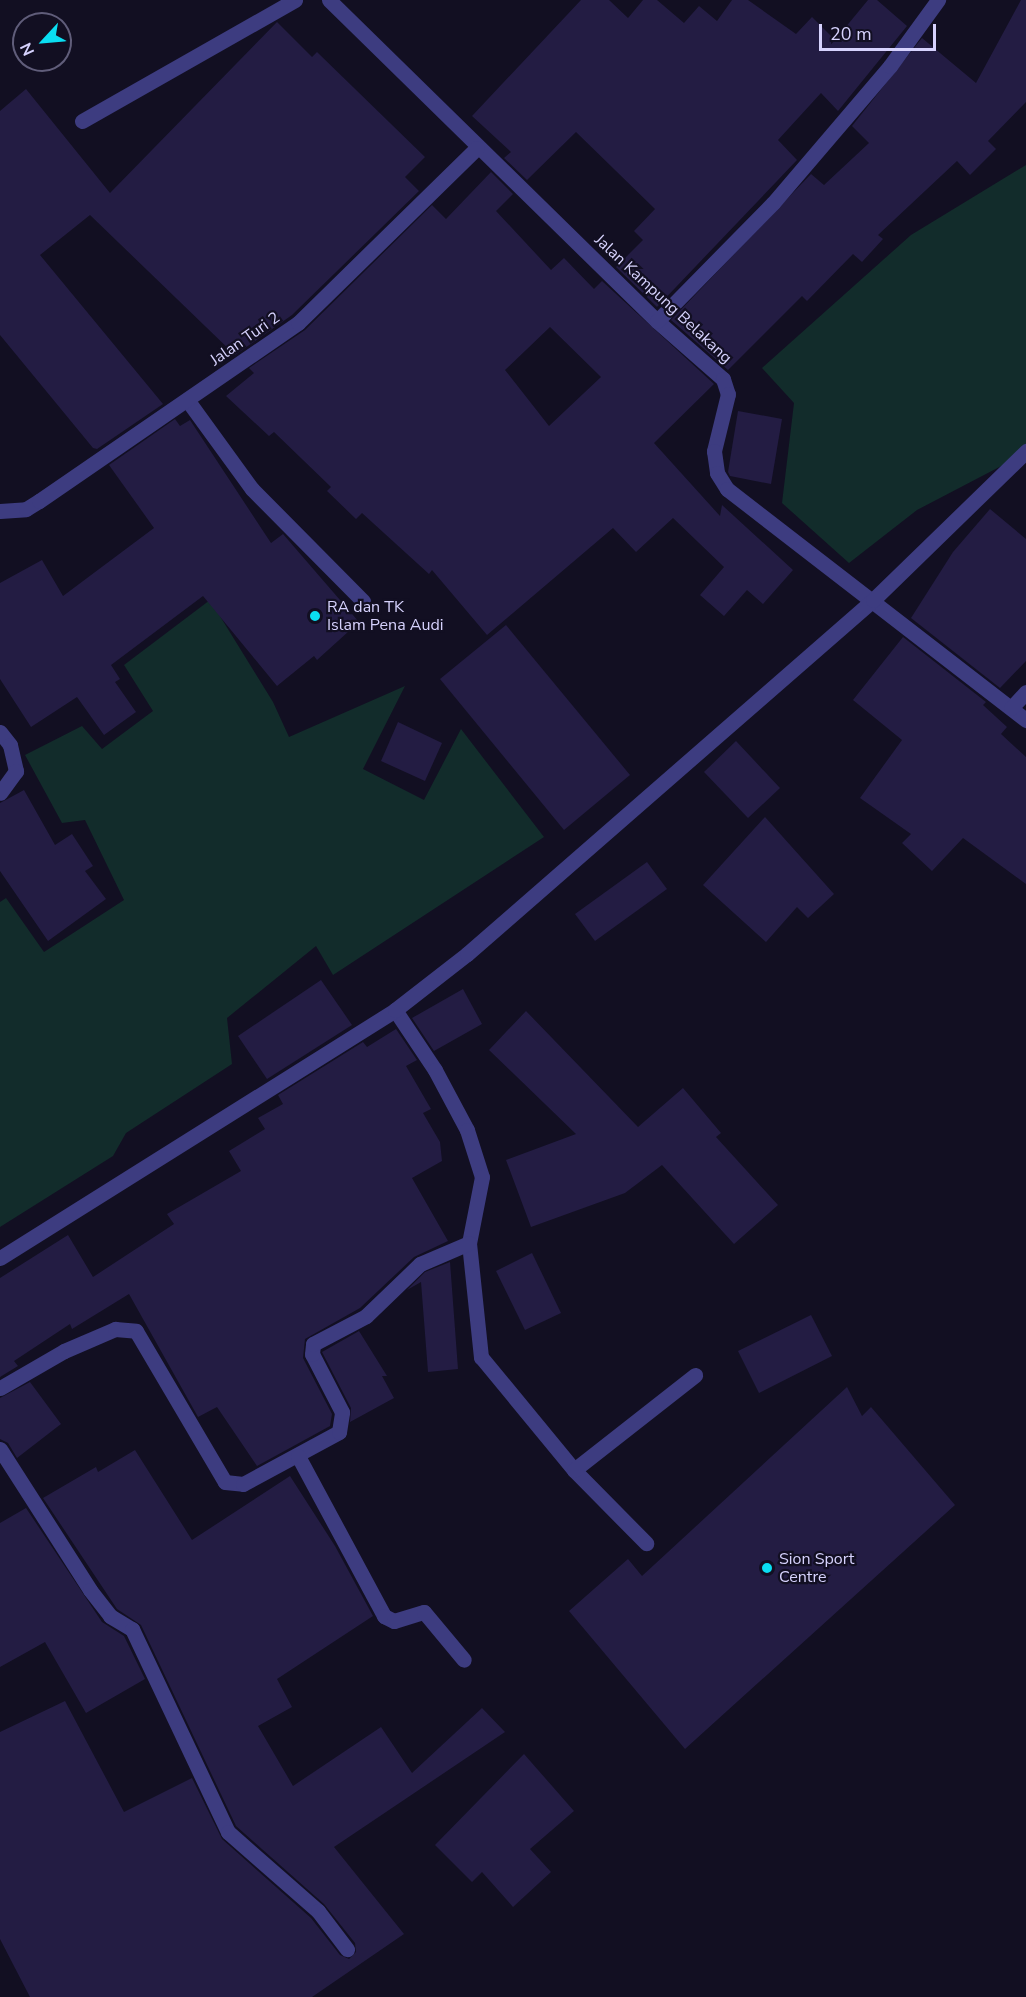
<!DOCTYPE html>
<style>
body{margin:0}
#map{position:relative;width:1026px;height:1997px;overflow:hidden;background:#120f22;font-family:"Nunito Sans",sans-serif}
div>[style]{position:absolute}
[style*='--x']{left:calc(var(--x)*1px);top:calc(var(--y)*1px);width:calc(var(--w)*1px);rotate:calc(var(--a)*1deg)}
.green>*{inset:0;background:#122c2b}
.building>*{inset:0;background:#231c43}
.service>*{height:15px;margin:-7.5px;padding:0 7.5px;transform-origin:7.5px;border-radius:7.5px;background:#3d3c80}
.minor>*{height:15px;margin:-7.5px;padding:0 7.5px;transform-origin:7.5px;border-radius:7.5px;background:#3d3c80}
.dots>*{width:16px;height:16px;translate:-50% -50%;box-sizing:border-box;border:3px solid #120f22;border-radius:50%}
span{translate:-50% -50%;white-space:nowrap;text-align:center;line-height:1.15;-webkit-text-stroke:4.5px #120f22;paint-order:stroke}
.street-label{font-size:16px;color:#d6d2fd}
.poi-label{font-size:16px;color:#d6d2fd}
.left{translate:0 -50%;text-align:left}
.north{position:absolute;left:12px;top:12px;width:60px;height:60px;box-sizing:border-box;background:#120f22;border:2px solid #605d7a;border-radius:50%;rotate:244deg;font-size:16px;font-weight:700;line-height:24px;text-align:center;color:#d6d2fd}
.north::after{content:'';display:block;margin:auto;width:21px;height:27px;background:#0adef2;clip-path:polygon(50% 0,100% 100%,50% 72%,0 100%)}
.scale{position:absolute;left:819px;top:24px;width:117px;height:27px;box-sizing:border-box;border:3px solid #d6d2fd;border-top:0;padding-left:8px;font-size:18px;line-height:21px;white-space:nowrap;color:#d6d2fd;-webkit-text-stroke:4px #120f22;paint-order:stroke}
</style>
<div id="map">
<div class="green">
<i style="clip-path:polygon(1026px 165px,1026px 453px,917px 510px,849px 563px,782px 503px,794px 403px,762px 368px,911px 235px)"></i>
<i style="clip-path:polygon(210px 600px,273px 702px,289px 737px,405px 686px,363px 769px,424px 800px,461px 729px,544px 837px,333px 975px,316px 946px,227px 1018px,232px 1064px,126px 1133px,113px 1156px,0 1227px,0 902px,6px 898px,44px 952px,124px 900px,85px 820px,62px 823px,25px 755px,82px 726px,102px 749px,153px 711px,124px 665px)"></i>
</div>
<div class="building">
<i style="clip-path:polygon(581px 0,609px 0,628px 18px,643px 0,657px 0,684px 23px,699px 6px,717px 21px,732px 0,748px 0,796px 34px,812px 17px,835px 40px,868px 0,877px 0,907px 26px,838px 111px,821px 93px,778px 140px,797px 160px,657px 307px,616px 267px,643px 240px,634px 231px,655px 209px,576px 132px,527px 180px,504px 158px,511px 152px,472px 116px)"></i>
<i style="clip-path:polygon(1021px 0,1026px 0,1026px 102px,988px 141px,996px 149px,970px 175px,957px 161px,878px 235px,883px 239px,862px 262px,853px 254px,807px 301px,802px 296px,728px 370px,671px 320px,811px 174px,824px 185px,869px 143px,852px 126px,922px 38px,976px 83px)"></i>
<i style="clip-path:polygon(277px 22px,312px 57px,317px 52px,425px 157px,405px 177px,419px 191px,292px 315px,235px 355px,90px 215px,40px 255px,163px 404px,97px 449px,93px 448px,0 335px,0 111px,26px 89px,110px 193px)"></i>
<i style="clip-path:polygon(evenodd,491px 172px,513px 194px,496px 211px,551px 270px,564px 258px,594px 289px,602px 281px,714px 384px,654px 443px,720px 516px,722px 505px,793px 570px,763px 604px,747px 590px,724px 616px,700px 595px,724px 567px,673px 518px,636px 552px,613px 528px,487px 635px,432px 570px,429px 574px,362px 513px,356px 519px,327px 491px,331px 487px,274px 432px,269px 436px,226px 396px,254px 373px,249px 368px,305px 330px,432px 205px,446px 219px,491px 172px,550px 327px,601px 377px,549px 426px,505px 370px,550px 327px)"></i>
<i style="clip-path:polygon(738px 411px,782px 419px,771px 484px,730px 476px,728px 472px)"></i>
<i style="clip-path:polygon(175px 419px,180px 426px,190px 420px,271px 543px,283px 534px,359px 622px,317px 660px,314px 656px,277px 686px,203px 596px,111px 665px,120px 679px,115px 682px,136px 712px,104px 735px,77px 697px,31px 727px,0 679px,0 583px,42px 560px,63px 596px,154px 528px,109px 465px)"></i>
<i style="clip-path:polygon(990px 509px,1026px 539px,1026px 661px,1000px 688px,911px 618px,953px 552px)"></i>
<i style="clip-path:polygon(506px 625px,630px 775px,564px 830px,440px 679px)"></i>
<i style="clip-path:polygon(903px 637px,986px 702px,983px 705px,1007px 727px,1001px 734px,1026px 757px,1026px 884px,963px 838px,932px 871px,902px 843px,911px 834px,860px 798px,902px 740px,853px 700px)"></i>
<i style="clip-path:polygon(398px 722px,442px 743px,425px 781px,381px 761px)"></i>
<i style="clip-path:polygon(736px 741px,780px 788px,748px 818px,704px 772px)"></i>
<i style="clip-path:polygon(24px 790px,55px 845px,72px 834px,93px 866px,85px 871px,106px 899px,48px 941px,0 871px,0 803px)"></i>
<i style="clip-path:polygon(765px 817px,834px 894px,808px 918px,797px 907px,766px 942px,703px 885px)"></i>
<i style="clip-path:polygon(647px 862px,667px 889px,595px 941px,575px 914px)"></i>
<i style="clip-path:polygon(321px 980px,352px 1025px,267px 1079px,238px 1036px)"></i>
<i style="clip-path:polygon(463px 989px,482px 1024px,434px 1051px,412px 1018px)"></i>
<i style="clip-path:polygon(526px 1011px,638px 1127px,683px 1088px,721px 1133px,716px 1137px,778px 1205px,734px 1244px,662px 1165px,625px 1193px,531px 1227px,506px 1160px,576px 1134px,489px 1050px)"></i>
<i style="clip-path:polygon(396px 1029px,417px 1060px,406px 1066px,431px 1109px,423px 1113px,440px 1142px,442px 1161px,412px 1178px,448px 1241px,414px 1257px,360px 1308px,305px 1339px,303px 1358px,332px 1414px,330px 1426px,257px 1466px,217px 1407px,198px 1417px,129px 1294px,72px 1329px,70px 1324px,14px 1361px,18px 1366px,0 1377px,0 1278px,68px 1235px,93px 1277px,174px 1224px,167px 1214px,241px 1171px,229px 1151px,265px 1129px,258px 1118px,283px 1104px,278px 1095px,363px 1042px,367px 1047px)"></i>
<i style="clip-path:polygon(532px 1253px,561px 1313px,525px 1330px,496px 1271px)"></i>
<i style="clip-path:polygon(450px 1262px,458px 1369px,428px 1372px,421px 1282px,407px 1290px,425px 1272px)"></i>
<i style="clip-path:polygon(811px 1315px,832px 1356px,759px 1393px,738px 1351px)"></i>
<i style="clip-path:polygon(359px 1331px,387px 1376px,382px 1376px,394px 1398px,350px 1422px,351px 1408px,322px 1352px)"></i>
<i style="clip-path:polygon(30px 1382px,61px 1424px,17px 1458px,8px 1443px,0 1439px,0 1398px)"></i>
<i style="clip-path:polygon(847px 1387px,862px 1416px,871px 1407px,955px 1505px,685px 1749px,569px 1611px,628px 1559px,642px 1576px)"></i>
<i style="clip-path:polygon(135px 1450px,192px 1540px,290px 1476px,335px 1546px,373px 1616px,277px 1679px,292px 1707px,258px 1726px,293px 1786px,381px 1727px,412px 1773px,482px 1708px,505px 1732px,334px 1847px,404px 1934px,312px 1997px,30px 1997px,0 1939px,0 1732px,65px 1701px,124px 1812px,192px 1778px,222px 1839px,311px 1918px,340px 1955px,349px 1959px,356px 1952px,355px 1943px,324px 1904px,236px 1826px,141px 1625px,117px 1609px,43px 1498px,96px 1467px,98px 1472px)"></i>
<i style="clip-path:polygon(26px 1508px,102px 1622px,124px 1636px,145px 1679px,86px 1713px,45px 1642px,0 1667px,0 1523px)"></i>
<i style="clip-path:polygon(524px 1754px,574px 1811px,530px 1849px,551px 1872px,513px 1907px,482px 1872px,472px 1882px,435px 1845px)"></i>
</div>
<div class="service">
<i style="--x:82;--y:121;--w:245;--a:-29.6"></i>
</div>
<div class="minor">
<i style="--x:329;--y:0;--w:459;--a:44.4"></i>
<i style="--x:657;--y:321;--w:88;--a:41.3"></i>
<i style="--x:723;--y:379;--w:16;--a:72"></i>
<i style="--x:728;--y:394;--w:59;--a:103.8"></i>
<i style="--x:714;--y:451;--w:22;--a:82"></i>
<i style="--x:717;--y:473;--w:19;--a:58"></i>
<i style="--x:727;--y:489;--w:378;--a:37.7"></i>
<i style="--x:657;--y:321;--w:165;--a:-45.5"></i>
<i style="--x:773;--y:203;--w:180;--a:-49.5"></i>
<i style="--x:890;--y:66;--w:82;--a:-54"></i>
<i style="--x:188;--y:401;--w:109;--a:54"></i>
<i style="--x:252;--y:489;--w:158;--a:45.3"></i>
<i style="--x:0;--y:511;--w:26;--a:-4"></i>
<i style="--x:26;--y:509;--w:15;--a:-32"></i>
<i style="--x:39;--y:501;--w:314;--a:-34.5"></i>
<i style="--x:298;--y:323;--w:250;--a:-44.4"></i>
<i style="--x:1011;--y:708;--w:22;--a:-47"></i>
<i style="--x:0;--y:732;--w:16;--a:52"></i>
<i style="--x:10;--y:745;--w:27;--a:77"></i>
<i style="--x:16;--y:771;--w:27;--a:126"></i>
<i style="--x:395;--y:1010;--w:72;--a:56.3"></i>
<i style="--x:435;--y:1070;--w:68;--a:61.9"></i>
<i style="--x:467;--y:1130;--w:49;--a:72.3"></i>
<i style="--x:482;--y:1177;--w:67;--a:101.1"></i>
<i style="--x:469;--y:1243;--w:115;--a:84"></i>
<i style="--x:481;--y:1357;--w:146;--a:50.5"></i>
<i style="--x:574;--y:1470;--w:103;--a:45.4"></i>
<i style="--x:0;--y:1258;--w:466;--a:-32.1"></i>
<i style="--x:395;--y:1010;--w:91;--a:-37.9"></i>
<i style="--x:467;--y:954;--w:539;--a:-41.09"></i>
<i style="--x:873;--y:600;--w:214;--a:-44.2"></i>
<i style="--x:0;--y:1388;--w:74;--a:-30"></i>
<i style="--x:64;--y:1351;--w:56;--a:-23.3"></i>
<i style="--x:115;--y:1329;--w:21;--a:5"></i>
<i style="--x:136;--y:1331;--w:175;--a:59.5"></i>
<i style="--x:225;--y:1482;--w:18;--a:6"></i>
<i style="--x:243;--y:1484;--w:109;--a:-28.4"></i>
<i style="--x:339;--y:1432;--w:20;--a:-81"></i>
<i style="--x:342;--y:1412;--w:65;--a:-117.3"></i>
<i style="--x:312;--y:1354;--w:10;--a:-84"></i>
<i style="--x:313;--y:1344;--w:60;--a:-27.8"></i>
<i style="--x:366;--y:1316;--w:75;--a:-43.9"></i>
<i style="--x:420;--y:1264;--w:53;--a:-23.2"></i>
<i style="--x:0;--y:1449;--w:167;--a:57.4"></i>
<i style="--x:90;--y:1590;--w:33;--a:52"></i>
<i style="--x:110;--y:1616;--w:26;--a:31"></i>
<i style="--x:132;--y:1629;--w:225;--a:64.7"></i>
<i style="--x:228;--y:1832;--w:120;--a:41.3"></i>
<i style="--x:318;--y:1911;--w:48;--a:52.7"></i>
<i style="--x:298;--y:1456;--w:182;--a:61.7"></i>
<i style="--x:384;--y:1616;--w:11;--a:27"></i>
<i style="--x:394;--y:1621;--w:31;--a:-17"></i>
<i style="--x:424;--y:1612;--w:62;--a:50.2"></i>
<i style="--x:574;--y:1470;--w:154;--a:-38.1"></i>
</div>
<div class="dots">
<i style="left:315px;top:616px;background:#0adef2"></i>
<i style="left:767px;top:1568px;background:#0adef2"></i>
</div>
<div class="street-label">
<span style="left:663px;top:299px;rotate:43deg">Jalan Kampung Belakang</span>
<span style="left:245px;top:339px;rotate:-35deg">Jalan Turi 2</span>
</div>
<div class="poi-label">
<span class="left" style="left:327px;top:616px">RA dan TK<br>Islam Pena Audi</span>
<span class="left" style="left:779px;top:1568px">Sion Sport<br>Centre</span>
</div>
<div class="north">N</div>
<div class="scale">20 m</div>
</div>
